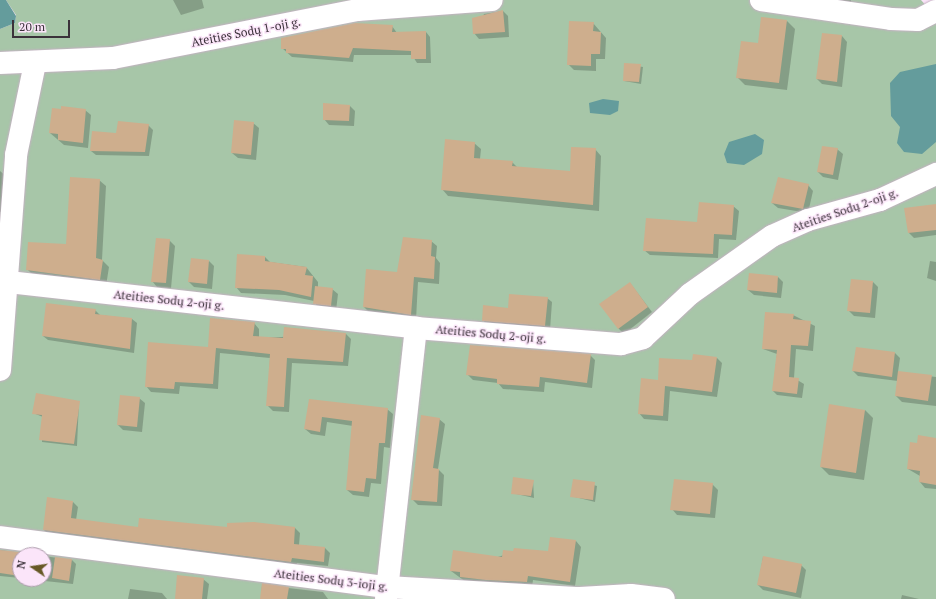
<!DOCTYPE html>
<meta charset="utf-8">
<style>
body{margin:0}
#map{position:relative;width:936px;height:599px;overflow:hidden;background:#fbe5f9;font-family:"PT Serif",serif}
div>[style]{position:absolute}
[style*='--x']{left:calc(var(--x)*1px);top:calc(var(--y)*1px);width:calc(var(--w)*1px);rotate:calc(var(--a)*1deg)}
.green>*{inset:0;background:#a7c6a8}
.water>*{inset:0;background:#649c9c}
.shadow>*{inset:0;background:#0003}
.building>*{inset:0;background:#ceae8d}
.roads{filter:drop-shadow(0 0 1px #c5b0c3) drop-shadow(0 0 1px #c5b0c3)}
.minor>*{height:22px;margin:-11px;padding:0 11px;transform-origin:11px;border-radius:11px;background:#fff}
span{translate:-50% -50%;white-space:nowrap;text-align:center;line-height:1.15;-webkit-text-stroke:3px #fbe5f9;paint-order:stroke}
.street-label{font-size:12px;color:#3b323a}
.north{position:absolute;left:12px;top:547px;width:40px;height:40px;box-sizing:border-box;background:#fbe5f9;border:1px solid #ae9dad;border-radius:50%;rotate:283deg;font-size:11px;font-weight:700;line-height:16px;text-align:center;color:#3b323a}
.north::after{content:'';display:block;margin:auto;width:14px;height:18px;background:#675926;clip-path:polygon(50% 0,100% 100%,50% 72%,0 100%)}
.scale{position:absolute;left:12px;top:20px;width:58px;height:18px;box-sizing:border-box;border:2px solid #3b323a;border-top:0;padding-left:5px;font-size:12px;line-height:14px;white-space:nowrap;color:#3b323a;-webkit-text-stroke:3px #fbe5f9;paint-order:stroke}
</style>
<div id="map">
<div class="green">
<i style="clip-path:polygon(evenodd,6px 0,921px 0,936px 17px,936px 599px,0 599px,0 29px,15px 23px,16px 15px,6px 0,20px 555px,44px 555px,44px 579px,20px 579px,20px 555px)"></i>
</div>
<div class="water">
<i style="clip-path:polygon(0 0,6px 0,16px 16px,15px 23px,0 29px)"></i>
<i style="clip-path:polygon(936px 64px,936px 142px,922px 154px,904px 152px,897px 143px,900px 127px,891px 116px,890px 83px,900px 72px)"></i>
<i style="clip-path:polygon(603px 99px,619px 101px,618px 111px,610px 115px,590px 113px,589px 103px)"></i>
<i style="clip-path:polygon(755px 134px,764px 140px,762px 154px,744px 165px,727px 163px,724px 154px,729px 142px)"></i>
</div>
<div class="shadow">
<i style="clip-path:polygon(173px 0,202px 0,204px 8px,181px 15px)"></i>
<i style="clip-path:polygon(838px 0,851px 0,851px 2px)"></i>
<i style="clip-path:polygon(503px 11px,508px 16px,509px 37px,479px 39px,474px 33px,484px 14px)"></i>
<i style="clip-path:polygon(787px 21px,795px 29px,787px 90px,745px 85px,737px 77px,759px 44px)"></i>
<i style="clip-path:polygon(593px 23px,606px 38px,605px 59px,596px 59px,596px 71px,574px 70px,568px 64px)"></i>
<i style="clip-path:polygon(392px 26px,397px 33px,426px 32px,430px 37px,431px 63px,417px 63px,412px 55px,354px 55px,353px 62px,292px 57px,282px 48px)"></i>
<i style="clip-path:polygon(823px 34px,842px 36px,847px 42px,842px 87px,822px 84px,817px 79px)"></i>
<i style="clip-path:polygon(624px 64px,643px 67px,641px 84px,624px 81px)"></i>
<i style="clip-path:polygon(350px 106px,355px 111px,354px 126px,329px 125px,324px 119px)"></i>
<i style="clip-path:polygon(85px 110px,91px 115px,88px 148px,64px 145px,50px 133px)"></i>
<i style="clip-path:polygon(253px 123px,259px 128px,256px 160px,238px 158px,232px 153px)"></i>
<i style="clip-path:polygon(148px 125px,153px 130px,149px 156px,96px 155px,91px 151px)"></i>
<i style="clip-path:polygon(474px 143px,481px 149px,480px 159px,512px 162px,518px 168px,571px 172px,595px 149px,601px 156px,599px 211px,448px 196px,442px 189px)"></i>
<i style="clip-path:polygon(837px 149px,843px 154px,838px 180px,823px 177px,818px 172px)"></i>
<i style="clip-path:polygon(0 171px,7px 177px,5px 211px,0 212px)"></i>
<i style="clip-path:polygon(99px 180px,106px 186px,102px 260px,109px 267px,106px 286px,34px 276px,27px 269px,67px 245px)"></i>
<i style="clip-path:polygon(808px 185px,813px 191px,808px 213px,778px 208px,772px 203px)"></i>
<i style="clip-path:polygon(936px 205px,936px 235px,914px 238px,909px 233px,905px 209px)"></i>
<i style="clip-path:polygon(733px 206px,739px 211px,736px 240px,719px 239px,718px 258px,650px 255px,644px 250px)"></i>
<i style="clip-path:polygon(169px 240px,175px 246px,171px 288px,157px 287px,152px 281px)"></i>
<i style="clip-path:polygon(431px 241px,437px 246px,436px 258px,440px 263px,439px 284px,418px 282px,416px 320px,369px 312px,364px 307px)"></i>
<i style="clip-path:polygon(265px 257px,270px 262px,306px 267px,318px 282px,318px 287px,332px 289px,338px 294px,336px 311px,319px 309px,314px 301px,285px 295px,241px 293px,236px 287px)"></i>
<i style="clip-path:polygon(209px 261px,214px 266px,212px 289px,194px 287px,189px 282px)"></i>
<i style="clip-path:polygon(930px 261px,936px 262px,936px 281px,927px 278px)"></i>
<i style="clip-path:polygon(778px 277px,783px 282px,781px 298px,754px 295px,748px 290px)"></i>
<i style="clip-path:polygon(873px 282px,878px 287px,875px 318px,854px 316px,848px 310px)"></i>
<i style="clip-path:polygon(630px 283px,652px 312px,624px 334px,618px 328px)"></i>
<i style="clip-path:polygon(547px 298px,552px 302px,550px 330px,487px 325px,483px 320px)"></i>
<i style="clip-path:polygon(95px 310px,100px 315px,132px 319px,137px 323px,134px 353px,48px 340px,43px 336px)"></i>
<i style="clip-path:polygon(793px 315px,815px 326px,813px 351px,796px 349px,794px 378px,804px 384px,802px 398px,777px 395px,773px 391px,777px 354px,763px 349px)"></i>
<i style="clip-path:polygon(254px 323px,259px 329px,259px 338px,346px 334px,351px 339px,348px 366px,292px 363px,289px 412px,273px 411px,268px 406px,270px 358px,220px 353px,218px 389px,180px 386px,179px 394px,151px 392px,146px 386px)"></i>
<i style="clip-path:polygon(895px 353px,900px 358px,898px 372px,936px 377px,936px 406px,902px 402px,896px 396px,898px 381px,858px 376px,853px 371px)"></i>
<i style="clip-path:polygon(590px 355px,595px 360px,592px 388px,545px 382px,544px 392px,503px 389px,498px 383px,473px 380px,467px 374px)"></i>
<i style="clip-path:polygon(717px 358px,722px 363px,717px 397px,670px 391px,668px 421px,644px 419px,639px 413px,659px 381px,693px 361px)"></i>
<i style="clip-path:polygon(139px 398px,145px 403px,142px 432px,123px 430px,118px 425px)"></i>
<i style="clip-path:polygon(310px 401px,387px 409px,393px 414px,390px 448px,384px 447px,381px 484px,371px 483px,369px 497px,353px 495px,347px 490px,353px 426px,327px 422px,325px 436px,311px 434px,305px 429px)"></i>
<i style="clip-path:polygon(79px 402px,77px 446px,42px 442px,43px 417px,33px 413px)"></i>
<i style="clip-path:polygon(865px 410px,873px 418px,864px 480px,829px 475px,821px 467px)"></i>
<i style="clip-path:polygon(439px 419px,445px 424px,438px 469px,444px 475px,442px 506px,418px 505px,413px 500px)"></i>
<i style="clip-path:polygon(936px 439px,936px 489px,925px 488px,920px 482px,920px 476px,908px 469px,918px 444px)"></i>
<i style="clip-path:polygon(574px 480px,597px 486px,595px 502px,571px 496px)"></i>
<i style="clip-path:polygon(533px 481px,534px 498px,512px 493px)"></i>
<i style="clip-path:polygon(712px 484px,718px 490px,715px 518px,677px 515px,672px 509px)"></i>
<i style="clip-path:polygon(73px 502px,78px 507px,76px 520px,139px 528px,295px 528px,300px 533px,299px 545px,325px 548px,330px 553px,328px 566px,297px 563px,296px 567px,49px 535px,44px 530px)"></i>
<i style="clip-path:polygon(576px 541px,581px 547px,575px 586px,533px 580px,532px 587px,466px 582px,451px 571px,514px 552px,549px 552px)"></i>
<i style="clip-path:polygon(0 550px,36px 555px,20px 555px,20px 578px,0 576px)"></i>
<i style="clip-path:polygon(44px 556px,72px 560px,76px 564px,73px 584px,26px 579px,44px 579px)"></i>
<i style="clip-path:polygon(763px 557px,801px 565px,806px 570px,801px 598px,763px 590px,758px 585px)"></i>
<i style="clip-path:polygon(203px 579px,209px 584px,207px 599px,176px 599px)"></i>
<i style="clip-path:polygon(262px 585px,323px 592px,328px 599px,261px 599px)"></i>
<i style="clip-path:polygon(130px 589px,162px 593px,167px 599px,128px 599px)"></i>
<i style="clip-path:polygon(902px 595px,919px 599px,901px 599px)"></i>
</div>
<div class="building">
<i style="clip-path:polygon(503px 10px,505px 32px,473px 34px,472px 18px)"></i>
<i style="clip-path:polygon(761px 17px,787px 20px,779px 83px,736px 78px,741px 41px,758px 43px)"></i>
<i style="clip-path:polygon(569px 21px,594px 22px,593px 31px,601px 32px,600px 54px,591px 54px,591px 66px,567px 65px)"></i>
<i style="clip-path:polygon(355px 23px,393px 25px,392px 32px,426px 31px,426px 59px,411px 59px,411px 51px,353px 48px,349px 58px,286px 53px,286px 49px,281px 49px,281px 38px)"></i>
<i style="clip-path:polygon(822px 33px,842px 35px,837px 82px,816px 79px)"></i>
<i style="clip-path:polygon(624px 63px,641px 64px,639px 82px,623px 81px)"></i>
<i style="clip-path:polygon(323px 103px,350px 105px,349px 121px,323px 120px)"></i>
<i style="clip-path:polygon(61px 106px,86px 109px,83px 143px,58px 140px,58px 134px,49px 133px,52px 108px,61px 109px)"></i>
<i style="clip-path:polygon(234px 120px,254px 122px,251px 155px,231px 153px)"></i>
<i style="clip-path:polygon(118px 121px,149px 124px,145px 152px,90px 151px,92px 131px,116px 133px)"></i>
<i style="clip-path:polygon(445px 139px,475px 142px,474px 158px,513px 161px,512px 166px,570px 171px,571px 147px,596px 148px,593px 205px,441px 190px)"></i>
<i style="clip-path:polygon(822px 146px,838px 148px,833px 175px,817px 172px)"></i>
<i style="clip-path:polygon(70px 177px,100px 179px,96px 258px,103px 260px,100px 280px,26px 270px,28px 242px,66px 244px)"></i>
<i style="clip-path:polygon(778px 177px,809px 184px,803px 209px,771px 203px)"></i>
<i style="clip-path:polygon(699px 202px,734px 205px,732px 235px,714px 234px,713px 254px,643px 251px,646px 218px,697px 222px)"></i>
<i style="clip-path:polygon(936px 204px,936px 230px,908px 233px,904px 208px)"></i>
<i style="clip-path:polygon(403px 237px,432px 240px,431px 256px,435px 257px,434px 279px,414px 277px,411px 315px,363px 307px,366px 269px,397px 272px)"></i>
<i style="clip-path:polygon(156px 238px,170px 239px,166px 283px,151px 282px)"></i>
<i style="clip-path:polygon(237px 254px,265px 256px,265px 261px,307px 267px,305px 275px,313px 276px,311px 297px,279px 290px,235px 288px)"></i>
<i style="clip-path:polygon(191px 258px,209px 260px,207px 284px,188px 282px)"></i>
<i style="clip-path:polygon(749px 273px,778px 276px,777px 293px,747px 290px)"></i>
<i style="clip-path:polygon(851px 279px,873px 281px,870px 313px,847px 311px)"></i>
<i style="clip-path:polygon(630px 282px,648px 307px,618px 329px,599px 304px)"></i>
<i style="clip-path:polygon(315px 286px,333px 288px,331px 306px,313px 304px)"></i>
<i style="clip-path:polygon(509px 294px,548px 297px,545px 326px,482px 321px,483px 305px,508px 308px)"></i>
<i style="clip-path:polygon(46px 303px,96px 309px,95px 314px,132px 318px,130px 349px,42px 336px)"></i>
<i style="clip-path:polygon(765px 312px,794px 314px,793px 319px,811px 321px,808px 346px,791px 345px,789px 377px,799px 378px,797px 394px,772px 391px,777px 350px,762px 349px)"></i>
<i style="clip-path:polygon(210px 318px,255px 322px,253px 336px,283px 338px,284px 327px,346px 333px,343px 362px,287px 358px,284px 407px,266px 406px,270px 354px,216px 348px,213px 384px,175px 382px,174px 389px,145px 387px,148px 342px,208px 347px)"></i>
<i style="clip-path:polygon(470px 345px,591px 354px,587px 383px,540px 377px,539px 387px,497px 384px,497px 379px,466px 375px)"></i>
<i style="clip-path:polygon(856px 347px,895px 352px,892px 377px,852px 371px)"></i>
<i style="clip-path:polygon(693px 354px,717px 357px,712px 392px,665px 386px,663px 416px,638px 414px,641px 378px,658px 380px,659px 358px,692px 360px)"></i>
<i style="clip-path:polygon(898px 371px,932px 375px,928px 401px,895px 396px)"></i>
<i style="clip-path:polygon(36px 393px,80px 401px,74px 444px,39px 440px,42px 415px,32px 414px)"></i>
<i style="clip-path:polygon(120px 395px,140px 397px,137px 427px,117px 425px)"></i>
<i style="clip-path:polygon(309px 399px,388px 408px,385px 443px,379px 443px,376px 479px,366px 478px,364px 492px,346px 490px,352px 421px,322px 417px,320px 432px,304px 429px)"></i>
<i style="clip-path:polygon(829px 404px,865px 410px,856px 473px,820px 467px)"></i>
<i style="clip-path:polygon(421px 415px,440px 418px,433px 468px,439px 469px,437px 502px,411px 500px)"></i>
<i style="clip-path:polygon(918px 435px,936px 438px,936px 485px,919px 482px,920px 471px,907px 469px,910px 442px,917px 443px)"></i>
<i style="clip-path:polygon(513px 477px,534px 480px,531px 496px,511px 494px)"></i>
<i style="clip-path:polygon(573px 479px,595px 482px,593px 500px,570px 497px)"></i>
<i style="clip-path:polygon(674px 479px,713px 483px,710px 514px,670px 510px)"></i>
<i style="clip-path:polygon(47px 497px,73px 501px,71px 518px,138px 527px,139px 518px,227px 527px,227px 523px,254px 522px,295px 527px,294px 544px,325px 547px,324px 562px,292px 558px,291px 562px,43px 530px)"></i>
<i style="clip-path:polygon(550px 537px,576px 540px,570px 582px,528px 576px,527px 582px,486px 580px,460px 577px,460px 572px,450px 571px,453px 550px,502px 557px,503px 550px,513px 551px,514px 548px,548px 551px)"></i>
<i style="clip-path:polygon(0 550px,20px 552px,20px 576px,0 573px)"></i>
<i style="clip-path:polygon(763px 556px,802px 564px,796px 593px,757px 585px)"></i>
<i style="clip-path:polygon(55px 557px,72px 559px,69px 581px,52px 578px)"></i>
<i style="clip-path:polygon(177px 575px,204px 578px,202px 599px,175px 599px)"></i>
<i style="clip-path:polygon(262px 583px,289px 587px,287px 599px,260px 599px)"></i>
</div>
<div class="roads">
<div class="minor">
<i style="--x:761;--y:0;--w:131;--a:8.3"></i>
<i style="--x:891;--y:19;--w:27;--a:2"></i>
<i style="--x:918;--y:20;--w:20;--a:-27"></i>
<i style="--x:0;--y:63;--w:113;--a:-2.5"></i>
<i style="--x:113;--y:58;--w:249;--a:-11.1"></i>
<i style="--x:357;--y:10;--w:135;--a:-4.2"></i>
<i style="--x:0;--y:281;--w:419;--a:6.4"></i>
<i style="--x:416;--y:328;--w:206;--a:4.5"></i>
<i style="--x:621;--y:344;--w:23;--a:-15"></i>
<i style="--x:643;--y:338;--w:64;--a:-43.1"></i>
<i style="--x:690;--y:294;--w:100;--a:-35.3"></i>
<i style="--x:772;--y:236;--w:39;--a:-24"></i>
<i style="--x:808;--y:220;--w:75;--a:-15.5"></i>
<i style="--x:880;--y:200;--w:62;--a:-24.9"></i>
<i style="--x:0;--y:370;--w:216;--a:-85.7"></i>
<i style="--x:16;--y:155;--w:94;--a:-78.3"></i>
<i style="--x:0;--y:537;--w:390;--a:7.4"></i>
<i style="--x:387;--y:587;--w:193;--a:3.3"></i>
<i style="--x:580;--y:598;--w:51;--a:-3.4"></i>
<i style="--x:631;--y:595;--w:33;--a:7"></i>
<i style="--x:386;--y:599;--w:273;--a:-83.7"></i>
</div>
</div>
<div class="street-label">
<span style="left:246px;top:32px;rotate:-11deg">Ateities Sodų 1-oji g.</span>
<span style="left:845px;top:210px;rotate:-19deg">Ateities Sodų 2-oji g.</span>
<span style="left:169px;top:300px;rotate:6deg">Ateities Sodų 2-oji g.</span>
<span style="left:491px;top:334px;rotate:5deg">Ateities Sodų 2-oji g.</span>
<span style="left:331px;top:580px;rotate:7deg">Ateities Sodų 3-ioji g.</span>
</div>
<div class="north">N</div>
<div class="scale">20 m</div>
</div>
